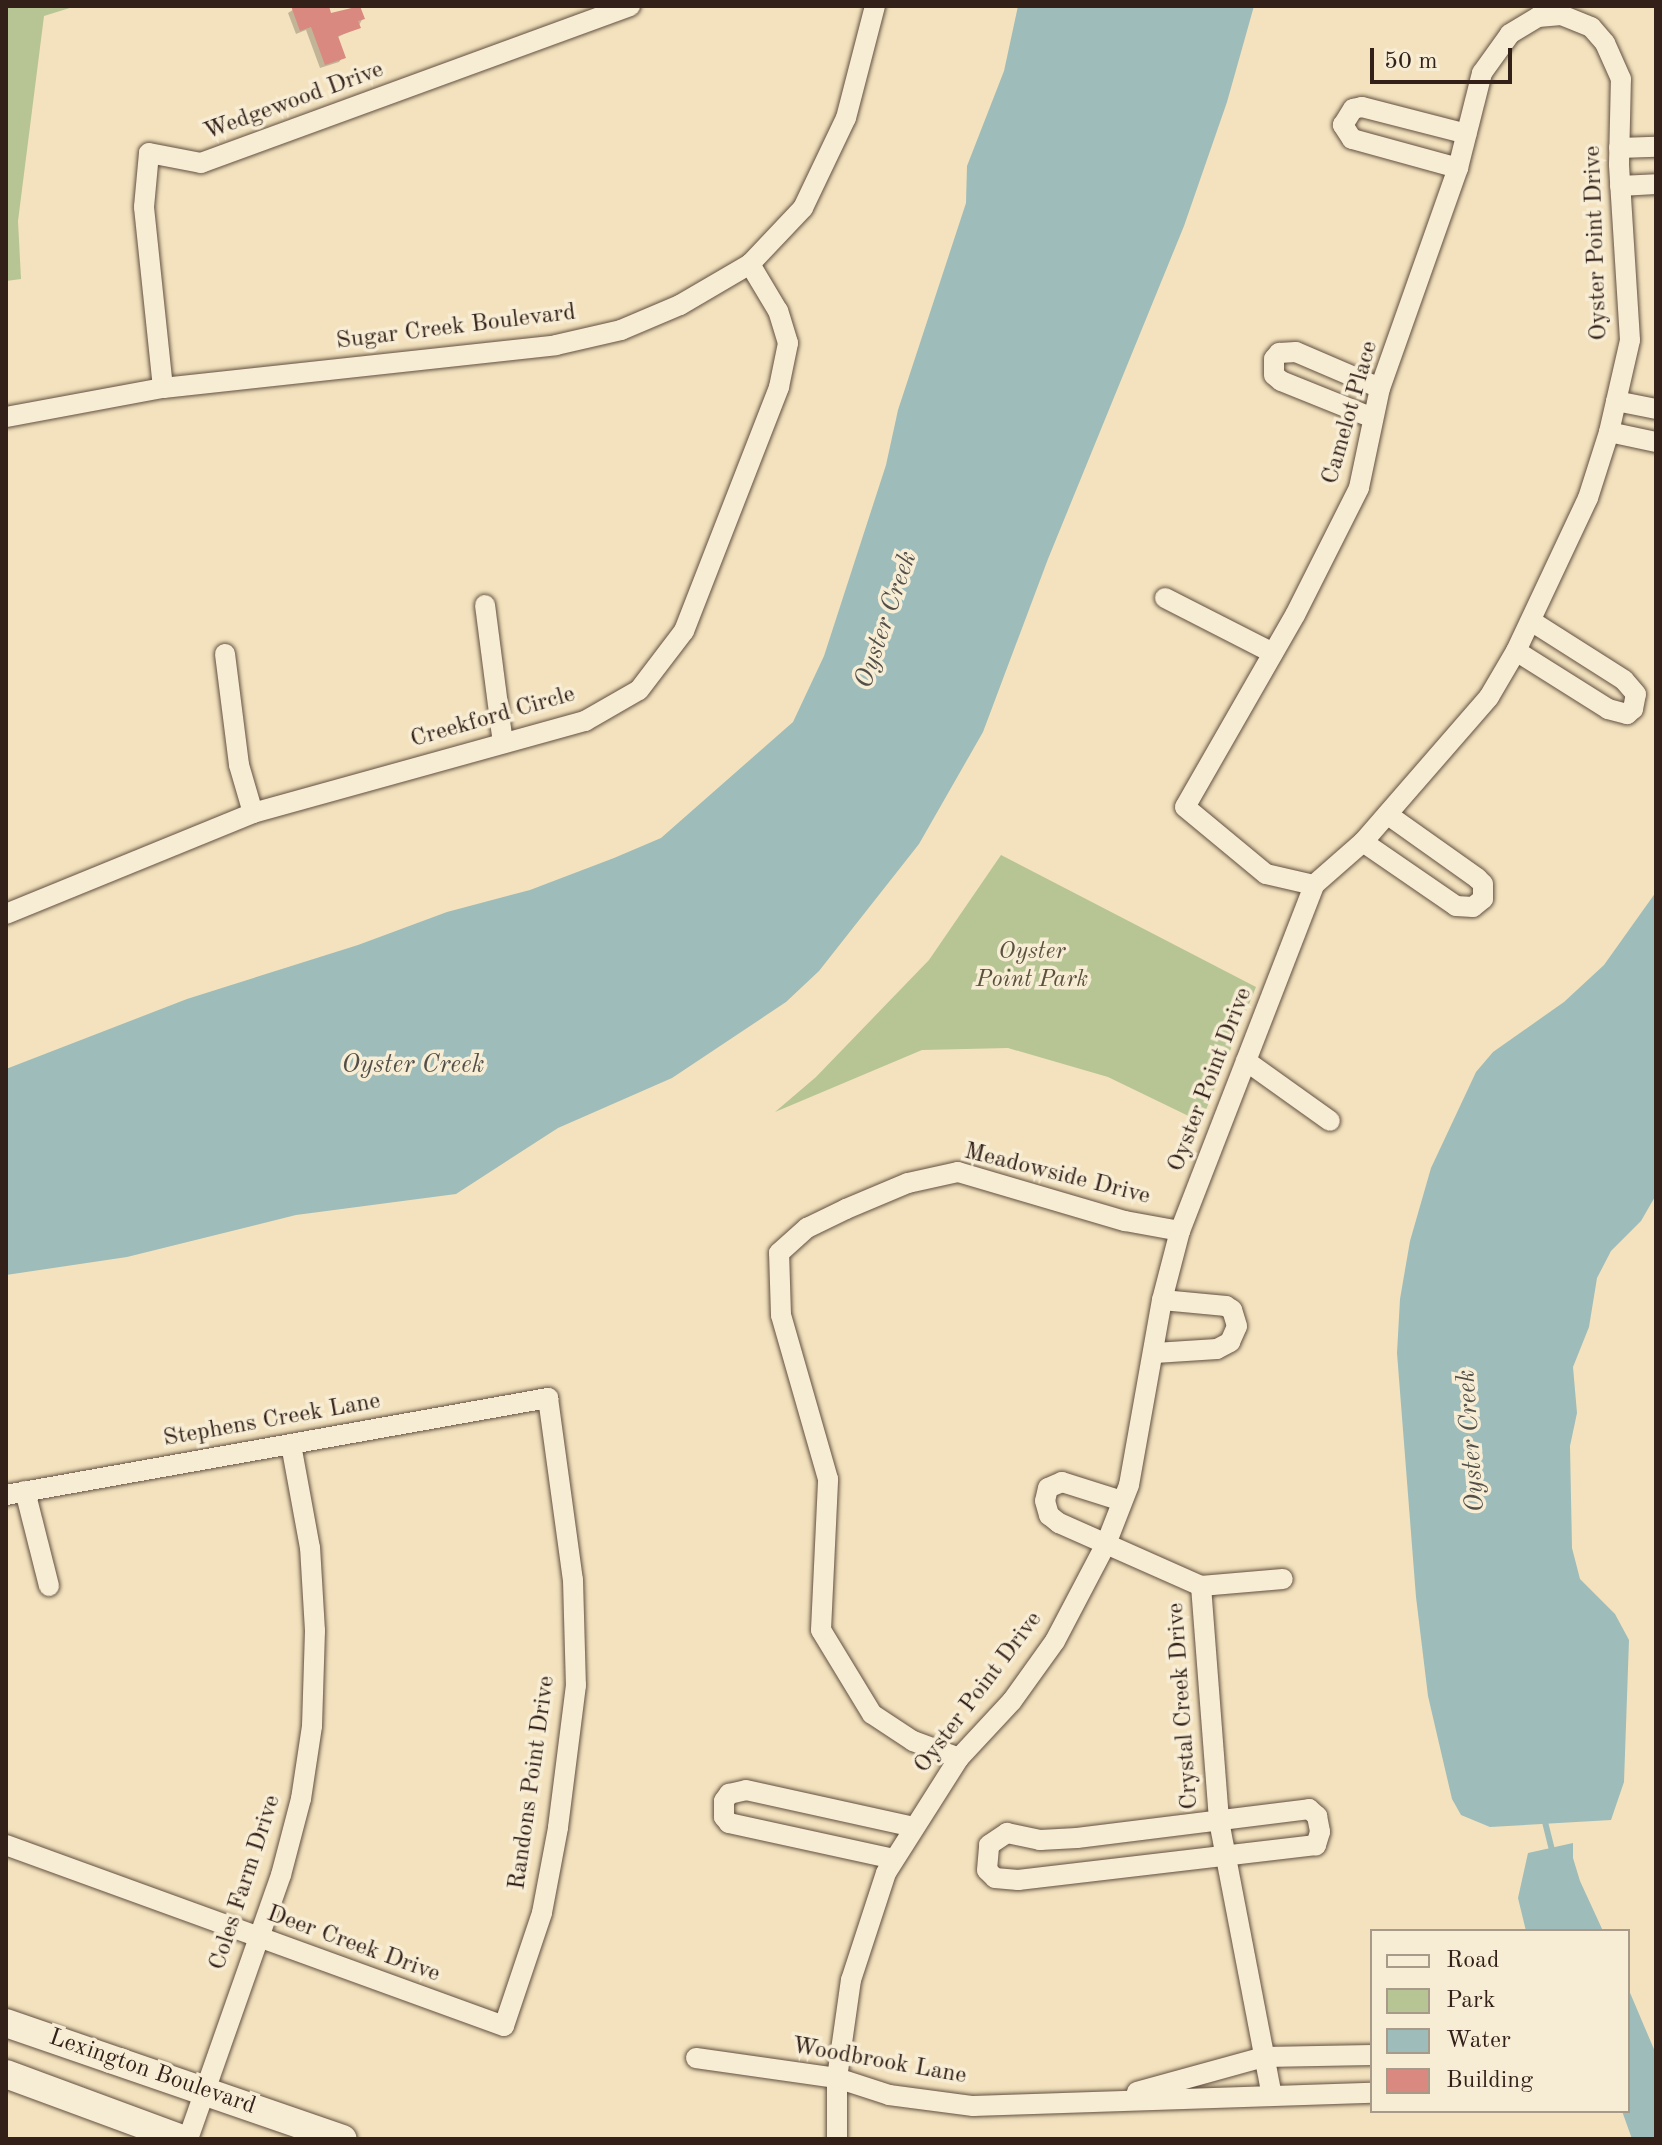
<!DOCTYPE html>
<style>
body{margin:0}
#map{position:relative;width:1662px;height:2145px;overflow:hidden;background:#f3e2bd;font-family:"Old Standard TT",serif}
div>[style]{position:absolute}
[style*='--x']{left:calc(var(--x)*1px);top:calc(var(--y)*1px);width:calc(var(--w)*1px);rotate:calc(var(--a)*1deg)}
.green>*{inset:0;background:#b7c494}
.water>*{inset:0;background:#9ebcba}
.shadow>*{inset:0;background:#0003}
.stream>*{height:6px;margin:-3px;padding:0 3px;transform-origin:3px;border-radius:3px;background:#9ebcba}
.building>*{inset:0;background:#d9897f}
.roads{filter:drop-shadow(0 0 2px #625042) drop-shadow(0 0 2px #625042)}
.minor>*{height:20px;margin:-10px;padding:0 10px;transform-origin:10px;border-radius:10px;background:#f7ecd4}
.secondary>*{height:28px;margin:-14px;padding:0 14px;transform-origin:14px;border-radius:14px;background:#f7ecd4}
span{translate:-50% -50%;white-space:nowrap;text-align:center;line-height:1.15;-webkit-text-stroke:7px #f7ecd4;paint-order:stroke}
.street-label{font-size:24px;color:#322019}
.park-label{font-size:24px;color:#5a513e;font-style:italic}
.water-label{font-size:26px;color:#524f49;font-style:italic}
.frame{position:absolute;inset:0;border:8px solid #322019;pointer-events:none}
.legend{position:absolute;left:1370px;top:1929px;width:260px;height:184px;box-sizing:border-box;background:#f7ecd4;border:2px solid #a89a89;margin:0;padding:10px 14px;list-style:none;font-size:24px;color:#322019}
.legend li{display:flex;align-items:center;gap:16px;height:40px}
.legend b{width:40px;border:2px solid #a89a89}
.scale{position:absolute;left:1370px;top:48px;width:142px;height:36px;box-sizing:border-box;border:4px solid #322019;border-top:0;padding-left:10px;font-size:24px;line-height:28px;white-space:nowrap;color:#322019;-webkit-text-stroke:6px #f7ecd4;paint-order:stroke}
</style>
<div id="map">
<div class="green">
<i style="clip-path:polygon(6px 6px,76px 6px,44px 16px,18px 221px,21px 279px,6px 281px)"></i>
<i style="clip-path:polygon(1001px 855px,1256px 987px,1201px 1122px,1108px 1077px,1008px 1048px,922px 1050px,775px 1112px,816px 1077px,929px 960px)"></i>
</div>
<div class="water">
<i style="clip-path:polygon(1018px 6px,1254px 6px,1227px 102px,1184px 226px,1048px 559px,983px 732px,919px 844px,819px 971px,786px 1002px,672px 1078px,558px 1128px,456px 1194px,296px 1215px,127px 1257px,6px 1275px,6px 1069px,187px 999px,358px 945px,447px 912px,530px 890px,614px 858px,661px 838px,793px 722px,824px 656px,886px 465px,898px 410px,966px 203px,967px 166px,1004px 71px)"></i>
<i style="clip-path:polygon(1656px 892px,1656px 1195px,1641px 1221px,1611px 1251px,1597px 1278px,1589px 1327px,1573px 1367px,1577px 1413px,1570px 1446px,1572px 1548px,1580px 1579px,1615px 1614px,1629px 1640px,1624px 1782px,1611px 1820px,1490px 1827px,1461px 1815px,1452px 1799px,1428px 1696px,1416px 1597px,1397px 1353px,1400px 1299px,1410px 1241px,1431px 1168px,1476px 1072px,1493px 1052px,1564px 1002px,1604px 965px)"></i>
<i style="clip-path:polygon(1573px 1843px,1573px 1858px,1580px 1881px,1603px 1931px,1526px 1931px,1518px 1898px,1528px 1853px)"></i>
<i style="clip-path:polygon(1628px 1988px,1656px 2054px,1656px 2139px,1632px 2139px,1622px 2111px,1628px 2111px)"></i>
</div>
<div class="shadow">
<i style="clip-path:polygon(299px 6px,327px 6px,330px 16px,358px 6px,363px 18px,358px 27px,336px 38px,343px 57px,339px 62px,320px 68px,306px 30px,296px 34px,288px 13px)"></i>
</div>
<div class="stream">
<i style="--x:1544;--y:1818;--w:33;--a:76"></i>
</div>
<div class="building">
<i style="clip-path:polygon(291px 6px,329px 6px,331px 13px,360px 6px,365px 19px,358px 21px,361px 28px,338px 36px,346px 58px,325px 65px,311px 27px,300px 31px)"></i>
</div>
<div class="roads">
<div class="minor">
<i style="--x:1619;--y:148;--w:37;--a:-2"></i>
<i style="--x:1458;--y:168;--w:110;--a:-164.7"></i>
<i style="--x:1352;--y:139;--w:17;--a:-123"></i>
<i style="--x:1343;--y:125;--w:19;--a:-58"></i>
<i style="--x:1353;--y:109;--w:9;--a:-13"></i>
<i style="--x:1362;--y:107;--w:108;--a:14.4"></i>
<i style="--x:1620;--y:186;--w:36;--a:-3"></i>
<i style="--x:163;--y:388;--w:182;--a:-96"></i>
<i style="--x:144;--y:207;--w:54;--a:-84.7"></i>
<i style="--x:149;--y:153;--w:53;--a:10.9"></i>
<i style="--x:201;--y:163;--w:457;--a:-20.1"></i>
<i style="--x:1616;--y:401;--w:41;--a:11.3"></i>
<i style="--x:6;--y:417;--w:160;--a:-10.5"></i>
<i style="--x:163;--y:388;--w:395;--a:-6.2"></i>
<i style="--x:556;--y:345;--w:67;--a:-13"></i>
<i style="--x:621;--y:330;--w:64;--a:-23"></i>
<i style="--x:680;--y:305;--w:81;--a:-30.4"></i>
<i style="--x:750;--y:264;--w:77;--a:-46.6"></i>
<i style="--x:803;--y:208;--w:100;--a:-64.5"></i>
<i style="--x:846;--y:118;--w:116;--a:-75.5"></i>
<i style="--x:1373;--y:418;--w:99;--a:-158.1"></i>
<i style="--x:1281;--y:381;--w:9;--a:-139"></i>
<i style="--x:1274;--y:375;--w:16;--a:-90"></i>
<i style="--x:1274;--y:359;--w:8;--a:-50"></i>
<i style="--x:1279;--y:353;--w:17;--a:-3"></i>
<i style="--x:1296;--y:352;--w:91;--a:23.2"></i>
<i style="--x:1609;--y:432;--w:48;--a:12"></i>
<i style="--x:1165;--y:598;--w:121;--a:27"></i>
<i style="--x:485;--y:605;--w:139;--a:82.6"></i>
<i style="--x:1516;--y:651;--w:109;--a:32.2"></i>
<i style="--x:1608;--y:709;--w:20;--a:15"></i>
<i style="--x:1627;--y:714;--w:8;--a:-40"></i>
<i style="--x:1633;--y:709;--w:15;--a:-79"></i>
<i style="--x:1636;--y:694;--w:18;--a:-131"></i>
<i style="--x:1624;--y:680;--w:110;--a:-147.6"></i>
<i style="--x:225;--y:654;--w:112;--a:82.8"></i>
<i style="--x:239;--y:765;--w:50;--a:73.7"></i>
<i style="--x:1363;--y:842;--w:113;--a:34.5"></i>
<i style="--x:1456;--y:906;--w:17;--a:3"></i>
<i style="--x:1473;--y:907;--w:13;--a:-39"></i>
<i style="--x:1483;--y:899;--w:15;--a:-90"></i>
<i style="--x:1483;--y:884;--w:8;--a:-135"></i>
<i style="--x:1477;--y:878;--w:110;--a:-144.6"></i>
<i style="--x:6;--y:914;--w:267;--a:-22.2"></i>
<i style="--x:253;--y:813;--w:345;--a:-15.5"></i>
<i style="--x:585;--y:721;--w:62;--a:-29.9"></i>
<i style="--x:639;--y:690;--w:74;--a:-52.7"></i>
<i style="--x:684;--y:631;--w:262;--a:-68.7"></i>
<i style="--x:779;--y:387;--w:45;--a:-78.4"></i>
<i style="--x:788;--y:343;--w:34;--a:-107"></i>
<i style="--x:778;--y:311;--w:55;--a:-120.8"></i>
<i style="--x:1246;--y:1061;--w:103;--a:35.5"></i>
<i style="--x:1155;--y:1353;--w:62;--a:-3.7"></i>
<i style="--x:1217;--y:1349;--w:15;--a:-28"></i>
<i style="--x:1230;--y:1342;--w:17;--a:-66"></i>
<i style="--x:1237;--y:1326;--w:17;--a:-107"></i>
<i style="--x:1232;--y:1310;--w:7;--a:-146"></i>
<i style="--x:1226;--y:1306;--w:64;--a:-174.6"></i>
<i style="--x:25;--y:1491;--w:98;--a:75.8"></i>
<i style="--x:6;--y:1495;--w:551;--a:-10.15"></i>
<i style="--x:548;--y:1398;--w:184;--a:82.2"></i>
<i style="--x:573;--y:1580;--w:105;--a:88.4"></i>
<i style="--x:576;--y:1685;--w:144;--a:97.2"></i>
<i style="--x:558;--y:1828;--w:86;--a:100.7"></i>
<i style="--x:542;--y:1913;--w:119;--a:108.6"></i>
<i style="--x:504;--y:2026;--w:530;--a:-160.03"></i>
<i style="--x:1122;--y:1501;--w:63;--a:-162.4"></i>
<i style="--x:1062;--y:1482;--w:15;--a:157"></i>
<i style="--x:1048;--y:1488;--w:13;--a:103"></i>
<i style="--x:1045;--y:1501;--w:15;--a:74"></i>
<i style="--x:1049;--y:1515;--w:13;--a:39"></i>
<i style="--x:1059;--y:1523;--w:155;--a:23.9"></i>
<i style="--x:1201;--y:1586;--w:82;--a:-4.9"></i>
<i style="--x:1201;--y:1586;--w:236;--a:85.6"></i>
<i style="--x:1219;--y:1821;--w:279;--a:79.1"></i>
<i style="--x:959;--y:1758;--w:49;--a:-159.7"></i>
<i style="--x:913;--y:1741;--w:49;--a:-146.6"></i>
<i style="--x:872;--y:1714;--w:98;--a:-121.3"></i>
<i style="--x:821;--y:1630;--w:151;--a:-87.3"></i>
<i style="--x:828;--y:1479;--w:171;--a:-106"></i>
<i style="--x:781;--y:1315;--w:62;--a:-91.8"></i>
<i style="--x:779;--y:1253;--w:38;--a:-42"></i>
<i style="--x:807;--y:1228;--w:43;--a:-26"></i>
<i style="--x:846;--y:1209;--w:67;--a:-22.8"></i>
<i style="--x:908;--y:1183;--w:51;--a:-12.4"></i>
<i style="--x:958;--y:1172;--w:174;--a:16.4"></i>
<i style="--x:1125;--y:1221;--w:56;--a:10.3"></i>
<i style="--x:1309;--y:1809;--w:11;--a:41"></i>
<i style="--x:1317;--y:1816;--w:16;--a:79"></i>
<i style="--x:1320;--y:1832;--w:14;--a:107"></i>
<i style="--x:1316;--y:1845;--w:300;--a:173.3"></i>
<i style="--x:1018;--y:1880;--w:23;--a:-175"></i>
<i style="--x:995;--y:1878;--w:11;--a:-135"></i>
<i style="--x:987;--y:1870;--w:25;--a:-85"></i>
<i style="--x:989;--y:1845;--w:22;--a:-34"></i>
<i style="--x:1007;--y:1833;--w:34;--a:12"></i>
<i style="--x:1040;--y:1840;--w:37;--a:-3"></i>
<i style="--x:1077;--y:1838;--w:234;--a:-7.1"></i>
<i style="--x:894;--y:1859;--w:169;--a:-167.7"></i>
<i style="--x:729;--y:1823;--w:8;--a:-130"></i>
<i style="--x:724;--y:1817;--w:16;--a:-90"></i>
<i style="--x:724;--y:1801;--w:9;--a:-54"></i>
<i style="--x:729;--y:1794;--w:17;--a:-13"></i>
<i style="--x:746;--y:1790;--w:172;--a:12.4"></i>
<i style="--x:696;--y:2058;--w:142;--a:8.1"></i>
<i style="--x:837;--y:2078;--w:55;--a:18.1"></i>
<i style="--x:889;--y:2095;--w:85;--a:7.5"></i>
<i style="--x:973;--y:2106;--w:399;--a:-1.9"></i>
<i style="--x:1137;--y:2092;--w:132;--a:-15.4"></i>
<i style="--x:1264;--y:2057;--w:108;--a:-1.1"></i>
<i style="--x:188;--y:2139;--w:280;--a:-70.6"></i>
<i style="--x:281;--y:1875;--w:79;--a:-75.3"></i>
<i style="--x:301;--y:1799;--w:74;--a:-81.4"></i>
<i style="--x:312;--y:1726;--w:95;--a:-88.2"></i>
<i style="--x:315;--y:1631;--w:83;--a:-93.4"></i>
<i style="--x:310;--y:1548;--w:106;--a:-100.4"></i>
<i style="--x:837;--y:2139;--w:61;--a:-90"></i>
<i style="--x:837;--y:2078;--w:99;--a:-81.9"></i>
<i style="--x:851;--y:1980;--w:113;--a:-71.9"></i>
<i style="--x:886;--y:1873;--w:136;--a:-57.6"></i>
<i style="--x:959;--y:1758;--w:78;--a:-47.1"></i>
<i style="--x:1012;--y:1701;--w:74;--a:-54.4"></i>
<i style="--x:1055;--y:1641;--w:110;--a:-62.3"></i>
<i style="--x:1106;--y:1544;--w:63;--a:-68.7"></i>
<i style="--x:1129;--y:1485;--w:188;--a:-79.9"></i>
<i style="--x:1162;--y:1300;--w:71;--a:-75.4"></i>
<i style="--x:1180;--y:1231;--w:371;--a:-68.8"></i>
<i style="--x:1314;--y:885;--w:65;--a:-41.3"></i>
<i style="--x:1363;--y:842;--w:192;--a:-49"></i>
<i style="--x:1489;--y:697;--w:53;--a:-59.6"></i>
<i style="--x:1516;--y:651;--w:169;--a:-64.8"></i>
<i style="--x:1588;--y:498;--w:69;--a:-72.3"></i>
<i style="--x:1609;--y:432;--w:94;--a:-77.1"></i>
<i style="--x:1630;--y:340;--w:176;--a:-93.6"></i>
<i style="--x:1619;--y:164;--w:85;--a:-88.7"></i>
<i style="--x:1621;--y:79;--w:39;--a:-114"></i>
<i style="--x:1605;--y:43;--w:21;--a:-131"></i>
<i style="--x:1591;--y:27;--w:32;--a:-158"></i>
<i style="--x:1561;--y:15;--w:23;--a:175"></i>
<i style="--x:1538;--y:17;--w:33;--a:149"></i>
<i style="--x:1510;--y:34;--w:48;--a:125.7"></i>
<i style="--x:1482;--y:73;--w:98;--a:104.2"></i>
<i style="--x:1458;--y:168;--w:233;--a:109.5"></i>
<i style="--x:1380;--y:388;--w:102;--a:101.9"></i>
<i style="--x:1359;--y:488;--w:142;--a:116.7"></i>
<i style="--x:1295;--y:615;--w:221;--a:119.8"></i>
<i style="--x:1185;--y:807;--w:105;--a:39.6"></i>
<i style="--x:1266;--y:874;--w:49;--a:12.9"></i>
</div>
<div class="secondary">
<i style="--x:6;--y:2023;--w:356;--a:19"></i>
<i style="--x:6;--y:2074;--w:188;--a:20.3"></i>
</div>
</div>
<div class="street-label">
<span style="left:294px;top:102px;rotate:-20deg">Wedgewood Drive</span>
<span style="left:1597px;top:243px;rotate:-92deg">Oyster Point Drive</span>
<span style="left:456px;top:328px;rotate:-7deg">Sugar Creek Boulevard</span>
<span style="left:1351px;top:413px;rotate:-74deg">Camelot Place</span>
<span style="left:493px;top:718px;rotate:-16deg">Creekford Circle</span>
<span style="left:1211px;top:1080px;rotate:-69deg">Oyster Point Drive</span>
<span style="left:1057px;top:1175px;rotate:14deg">Meadowside Drive</span>
<span style="left:272px;top:1421px;rotate:-10deg">Stephens Creek Lane</span>
<span style="left:979px;top:1693px;rotate:-53deg">Oyster Point Drive</span>
<span style="left:1184px;top:1706px;rotate:-94deg">Crystal Creek Drive</span>
<span style="left:533px;top:1783px;rotate:-82deg">Randons Point Drive</span>
<span style="left:246px;top:1883px;rotate:-72deg">Coles Farm Drive</span>
<span style="left:353px;top:1945px;rotate:20deg">Deer Creek Drive</span>
<span style="left:879px;top:2062px;rotate:10deg">Woodbrook Lane</span>
<span style="left:152px;top:2073px;rotate:19deg">Lexington Boulevard</span>
</div>
<div class="park-label">
<span style="left:1032px;top:967px">Oyster<br>Point Park</span>
</div>
<div class="water-label">
<span style="left:887px;top:620px;rotate:-71deg">Oyster Creek</span>
<span style="left:413px;top:1066px">Oyster Creek</span>
<span style="left:1472px;top:1441px;rotate:-94deg">Oyster Creek</span>
</div>
<div class="frame"></div>
<ul class="legend">
<li><b style="height:10px;background:#f7ecd4"></b>Road</li>
<li><b style="height:22px;background:#b7c494"></b>Park</li>
<li><b style="height:22px;background:#9ebcba"></b>Water</li>
<li><b style="height:22px;background:#d9897f"></b>Building</li>
</ul>
<div class="scale">50 m</div>
</div>
